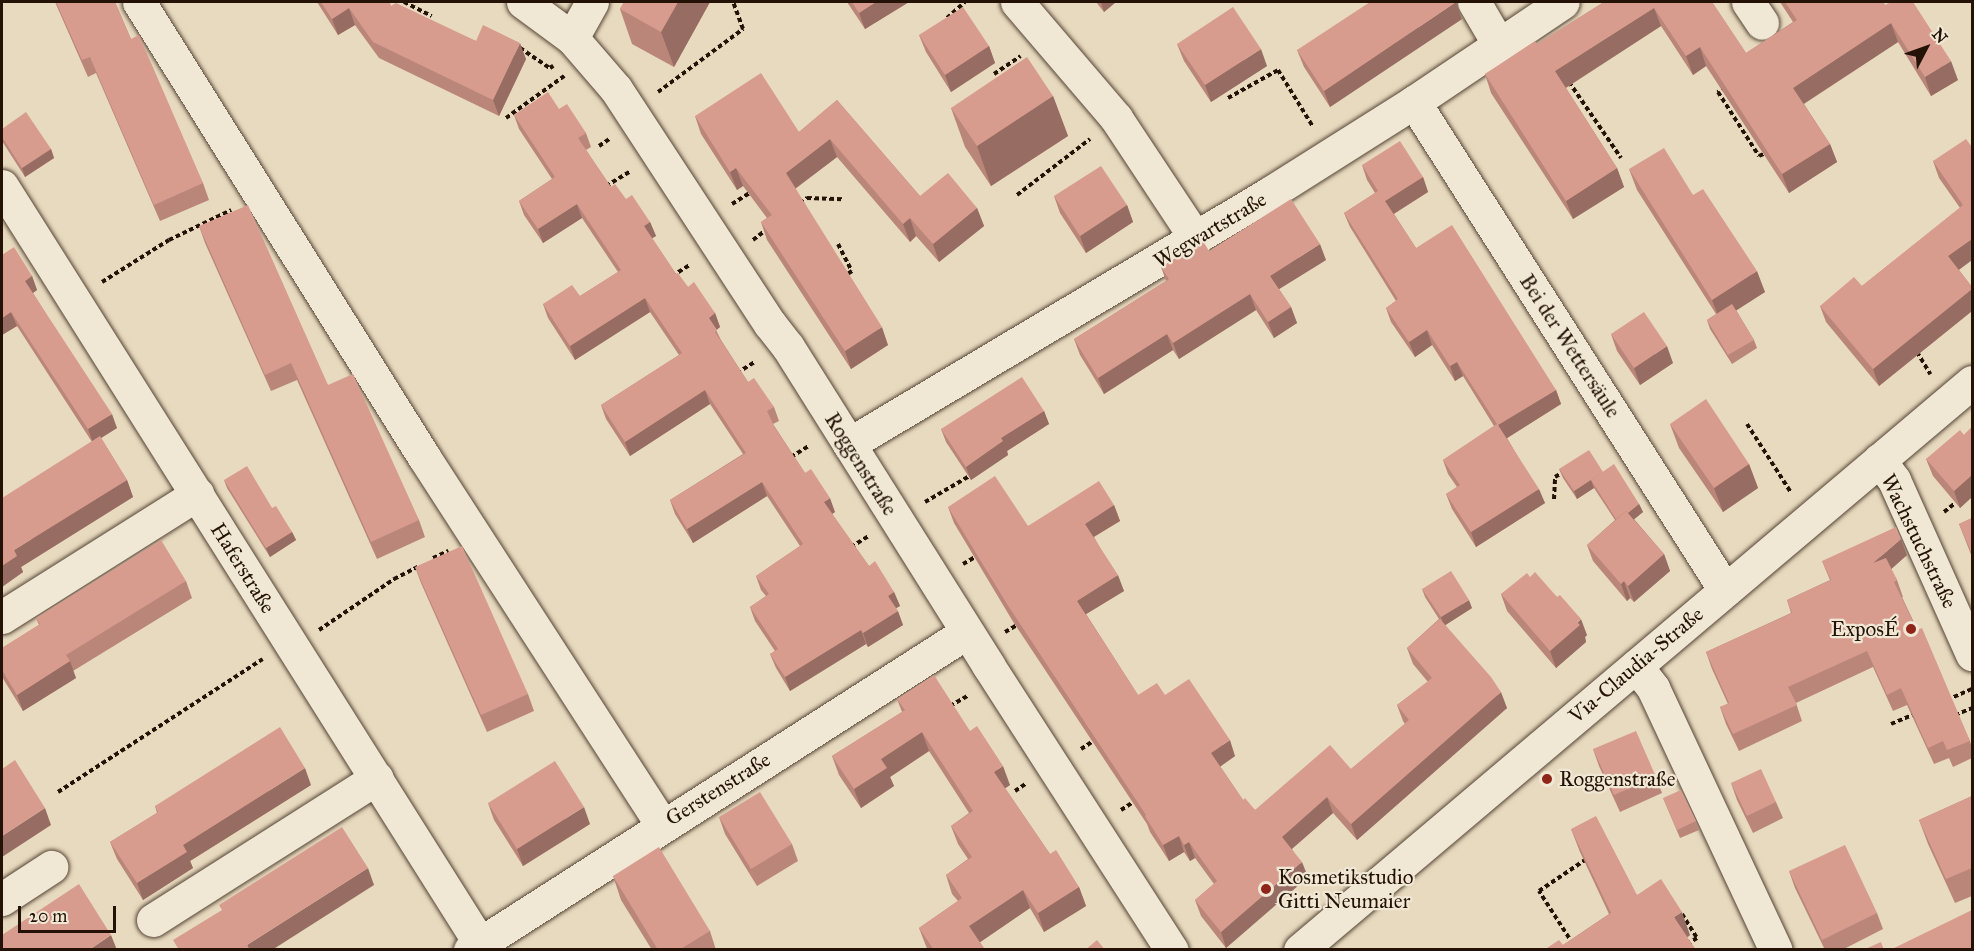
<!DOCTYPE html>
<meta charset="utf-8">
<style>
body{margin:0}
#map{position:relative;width:1974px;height:951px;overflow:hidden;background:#e8dabf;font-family:"IM FELL Great Primer",serif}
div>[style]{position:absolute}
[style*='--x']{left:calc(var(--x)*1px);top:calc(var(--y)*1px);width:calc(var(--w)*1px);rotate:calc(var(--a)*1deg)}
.path>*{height:4px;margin-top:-2px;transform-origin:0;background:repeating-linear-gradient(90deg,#231205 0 4.5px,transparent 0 7.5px)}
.roads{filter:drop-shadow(0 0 2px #544434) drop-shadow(0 0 2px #544434)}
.minor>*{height:33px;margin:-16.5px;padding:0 16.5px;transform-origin:16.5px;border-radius:16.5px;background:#f0e7d5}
.wall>*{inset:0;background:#ba867a}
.shaded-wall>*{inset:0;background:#976d63}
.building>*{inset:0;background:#d89c8e}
.dots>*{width:16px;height:16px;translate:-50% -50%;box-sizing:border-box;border:3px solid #f0e7d5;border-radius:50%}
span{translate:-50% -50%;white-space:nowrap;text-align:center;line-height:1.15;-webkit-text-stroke:4.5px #f0e7d5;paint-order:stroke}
.street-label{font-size:21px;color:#231205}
.poi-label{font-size:21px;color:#231205}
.right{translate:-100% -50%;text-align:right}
.left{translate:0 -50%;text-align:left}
.frame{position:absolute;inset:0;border:3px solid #231205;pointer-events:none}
.north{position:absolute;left:1896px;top:18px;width:60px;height:60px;-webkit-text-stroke:4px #f0e7d5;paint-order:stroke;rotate:49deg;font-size:16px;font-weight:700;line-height:24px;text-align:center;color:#231205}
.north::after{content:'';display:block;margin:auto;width:21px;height:27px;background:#231205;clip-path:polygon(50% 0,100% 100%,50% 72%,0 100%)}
.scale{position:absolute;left:18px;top:906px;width:98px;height:27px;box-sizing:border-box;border:3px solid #231205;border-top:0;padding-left:8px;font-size:18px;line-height:21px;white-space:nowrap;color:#231205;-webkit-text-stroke:4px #f0e7d5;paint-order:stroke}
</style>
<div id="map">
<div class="path">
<i style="--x:404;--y:2;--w:31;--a:27"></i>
<i style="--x:947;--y:18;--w:24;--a:-42"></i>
<i style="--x:520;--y:48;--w:36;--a:34"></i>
<i style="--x:550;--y:68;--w:4;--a:-34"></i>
<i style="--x:994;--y:74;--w:32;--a:-34"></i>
<i style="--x:1569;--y:82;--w:92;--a:55.6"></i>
<i style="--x:1725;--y:87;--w:9;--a:144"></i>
<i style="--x:1718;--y:92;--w:76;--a:57.4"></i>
<i style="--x:1759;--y:156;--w:10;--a:-24"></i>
<i style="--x:658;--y:92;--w:106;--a:-36.5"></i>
<i style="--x:743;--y:29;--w:29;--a:-110"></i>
<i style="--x:1228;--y:98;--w:57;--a:-29.2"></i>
<i style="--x:1278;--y:70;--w:67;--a:58.4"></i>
<i style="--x:506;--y:118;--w:72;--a:-35.9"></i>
<i style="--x:599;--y:146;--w:14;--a:-34"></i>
<i style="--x:606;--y:186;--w:29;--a:-31"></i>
<i style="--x:1017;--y:195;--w:92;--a:-37.5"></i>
<i style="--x:800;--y:203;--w:9;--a:-36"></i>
<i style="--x:807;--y:198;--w:36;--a:2"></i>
<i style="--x:732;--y:204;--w:25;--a:-32"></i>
<i style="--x:753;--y:240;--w:16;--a:-38"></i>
<i style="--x:838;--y:244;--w:30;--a:63"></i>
<i style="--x:852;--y:271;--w:7;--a:146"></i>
<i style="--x:672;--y:276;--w:22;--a:-32"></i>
<i style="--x:102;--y:282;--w:79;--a:-32.1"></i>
<i style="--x:169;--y:240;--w:69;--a:-25.8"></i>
<i style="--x:1917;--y:352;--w:26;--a:59"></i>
<i style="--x:737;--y:373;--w:22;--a:-32"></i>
<i style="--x:1747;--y:424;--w:80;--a:57.3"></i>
<i style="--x:791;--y:457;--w:22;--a:-32"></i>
<i style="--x:1554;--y:499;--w:22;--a:-87"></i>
<i style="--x:1555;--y:477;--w:12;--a:-31"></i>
<i style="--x:925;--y:502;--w:56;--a:-30.3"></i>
<i style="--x:1944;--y:512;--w:14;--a:-39"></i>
<i style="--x:851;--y:547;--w:22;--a:-32"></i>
<i style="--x:433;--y:558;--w:17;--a:-25"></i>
<i style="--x:963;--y:564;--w:16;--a:-30"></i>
<i style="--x:319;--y:630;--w:91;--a:-34.2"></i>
<i style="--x:394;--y:579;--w:28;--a:-27"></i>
<i style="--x:1005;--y:632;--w:16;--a:-30"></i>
<i style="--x:1947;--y:700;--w:27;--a:-24"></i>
<i style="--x:950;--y:706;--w:22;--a:-30"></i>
<i style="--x:1955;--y:715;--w:18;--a:-22"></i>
<i style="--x:1891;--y:724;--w:26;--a:-23"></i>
<i style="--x:1081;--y:749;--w:17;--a:-33"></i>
<i style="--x:1015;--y:791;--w:14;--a:-34"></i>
<i style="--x:58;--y:792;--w:244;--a:-33"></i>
<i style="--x:1121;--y:810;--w:20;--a:-33"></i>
<i style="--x:1682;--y:914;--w:28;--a:58"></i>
<i style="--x:1697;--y:938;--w:13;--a:148"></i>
<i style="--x:1573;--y:944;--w:63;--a:-122.7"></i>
<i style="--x:1539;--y:891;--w:59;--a:-34"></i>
</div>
<div class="roads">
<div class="minor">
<i style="--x:139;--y:2;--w:537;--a:57.94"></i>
<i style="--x:424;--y:457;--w:438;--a:57.1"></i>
<i style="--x:523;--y:2;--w:61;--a:36.3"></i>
<i style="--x:572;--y:38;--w:67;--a:49.2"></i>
<i style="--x:616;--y:89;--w:281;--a:56.8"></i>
<i style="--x:770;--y:324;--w:29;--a:52"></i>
<i style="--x:788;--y:347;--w:376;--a:57.8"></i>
<i style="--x:988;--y:665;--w:339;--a:57.2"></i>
<i style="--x:1017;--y:2;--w:153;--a:49.5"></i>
<i style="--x:1116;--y:118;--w:145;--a:56.5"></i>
<i style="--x:1474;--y:2;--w:48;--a:59.7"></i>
<i style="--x:1748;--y:2;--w:25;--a:56"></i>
<i style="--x:572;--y:38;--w:41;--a:-60.9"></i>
<i style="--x:1414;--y:102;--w:579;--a:57.49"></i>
<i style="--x:2;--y:186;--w:903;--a:57.75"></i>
<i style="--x:849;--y:444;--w:490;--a:-30.8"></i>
<i style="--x:1270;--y:193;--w:170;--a:-32.3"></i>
<i style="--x:1414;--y:102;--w:179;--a:-33.9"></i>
<i style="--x:1879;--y:460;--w:25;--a:53"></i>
<i style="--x:1894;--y:480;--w:191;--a:65.9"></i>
<i style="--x:2;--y:617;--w:231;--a:-32.2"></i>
<i style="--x:1636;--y:666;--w:28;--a:52"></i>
<i style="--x:1653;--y:688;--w:289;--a:64.9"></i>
<i style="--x:2;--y:899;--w:59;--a:-33.1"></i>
<i style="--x:153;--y:920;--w:265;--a:-32.4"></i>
<i style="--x:470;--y:950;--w:590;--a:-32.61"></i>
<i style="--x:1300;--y:950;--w:880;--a:-40.21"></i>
</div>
</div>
<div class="wall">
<i style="clip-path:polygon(55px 2px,115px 2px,131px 39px,203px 183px,209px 200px,160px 221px,96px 73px,88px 77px)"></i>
<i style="clip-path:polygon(317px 2px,389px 2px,391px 6px,476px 41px,526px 59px,499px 116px,379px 58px,355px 25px,338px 35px)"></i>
<i style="clip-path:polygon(624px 2px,710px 2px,674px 67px,632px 44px,620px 9px)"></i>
<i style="clip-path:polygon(847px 2px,909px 2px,865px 29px)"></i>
<i style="clip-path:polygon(1096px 2px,1116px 2px,1104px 12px)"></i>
<i style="clip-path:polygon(1604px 2px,1712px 2px,1746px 53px,1793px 22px,1780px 2px,1883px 2px,1885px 5px,1958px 80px,1931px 96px,1898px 42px,1804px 104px,1830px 144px,1837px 162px,1789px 193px,1706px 66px,1693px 75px,1661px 26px,1566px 88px,1617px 168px,1624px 187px,1573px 219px,1491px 93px,1485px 74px,1537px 44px)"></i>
<i style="clip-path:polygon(1462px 19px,1330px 107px,1304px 67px,1297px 50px)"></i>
<i style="clip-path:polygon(919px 35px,989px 46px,995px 63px,951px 92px,926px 52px)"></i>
<i style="clip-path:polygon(1177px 44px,1267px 66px,1211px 102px,1184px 61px)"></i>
<i style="clip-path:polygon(1053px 96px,1068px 136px,991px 186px,965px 147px,951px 108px)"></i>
<i style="clip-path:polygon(837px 100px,920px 196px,977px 208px,984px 226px,939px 262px,916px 236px,910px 242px,837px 157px,795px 189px,888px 345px,851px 369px,767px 240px,761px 222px,767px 218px,743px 186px,737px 190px,701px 134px,695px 116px,799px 132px)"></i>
<i style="clip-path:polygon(559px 109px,586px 133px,591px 147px,586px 150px,611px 187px,650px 222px,656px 236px,652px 238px,676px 274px,688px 287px,715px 313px,720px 327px,716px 330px,721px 340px,748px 382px,774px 407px,779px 421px,773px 424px,805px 473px,835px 512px,832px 514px,869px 566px,894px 592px,900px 606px,896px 608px,903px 625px,868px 647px,866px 644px,790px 691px,776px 668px,770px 654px,775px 651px,755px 621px,750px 607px,766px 596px,761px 590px,756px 576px,800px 546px,767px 496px,693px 543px,675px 514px,670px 500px,743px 454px,710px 404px,630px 456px,606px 419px,601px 405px,679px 355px,650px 312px,575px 360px,548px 318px,543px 304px,580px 296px,618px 272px,582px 218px,543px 243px,524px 215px,519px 201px,552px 179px,519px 129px,514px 115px)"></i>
<i style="clip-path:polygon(2px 129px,51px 149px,54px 158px,25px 177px,2px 141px)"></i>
<i style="clip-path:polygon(1972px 147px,1972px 260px,1959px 270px,1972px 287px,1972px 311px,1879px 386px,1826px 322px,1820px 306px,1862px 286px,1960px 208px,1939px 178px,1933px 161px)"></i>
<i style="clip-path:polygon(1362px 165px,1423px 177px,1428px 192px,1394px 214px,1416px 248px,1556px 390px,1561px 404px,1507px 438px,1545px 503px,1476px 547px,1452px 509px,1446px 494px,1457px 487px,1448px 474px,1443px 460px,1494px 426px,1463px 376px,1455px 381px,1432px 345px,1415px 357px,1391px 322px,1386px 308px,1396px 301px,1350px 227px,1344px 213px,1375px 193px,1367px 180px)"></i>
<i style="clip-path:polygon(1629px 169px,1693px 195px,1765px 292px,1736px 310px,1754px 340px,1757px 348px,1732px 364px,1710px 329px,1707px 320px,1716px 314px,1637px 190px)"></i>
<i style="clip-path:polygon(1054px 196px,1127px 205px,1133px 222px,1086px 253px,1060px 213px)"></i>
<i style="clip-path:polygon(199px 226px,328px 385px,419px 520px,425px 537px,377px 559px,297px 380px,271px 391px,205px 243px)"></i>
<i style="clip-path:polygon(1209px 251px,1326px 260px,1279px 289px,1291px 307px,1297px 323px,1274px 338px,1256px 310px,1179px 359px,1173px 350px,1104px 394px,1080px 355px,1074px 339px,1166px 281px,1161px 267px)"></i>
<i style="clip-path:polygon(2px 255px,32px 276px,37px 290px,33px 293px,117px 428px,101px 438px,127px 480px,133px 497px,21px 567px,23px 572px,2px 587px,92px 442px,17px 326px,2px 335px)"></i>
<i style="clip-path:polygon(1611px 334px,1673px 363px,1640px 385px,1617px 351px)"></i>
<i style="clip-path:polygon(1044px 411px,1049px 424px,1007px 451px,1008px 455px,971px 480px,946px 442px,941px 429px)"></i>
<i style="clip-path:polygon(1670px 424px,1749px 464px,1758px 488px,1723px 512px,1679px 448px)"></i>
<i style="clip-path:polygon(1972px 427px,1972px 497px,1960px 508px,1933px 476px,1926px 459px,1964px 435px)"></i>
<i style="clip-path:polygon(1559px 469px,1603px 472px,1639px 504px,1643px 512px,1634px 519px,1664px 554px,1670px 571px,1634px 602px,1630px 598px,1627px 601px,1593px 561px,1587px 545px,1615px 520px,1594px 488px,1577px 499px,1563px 478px)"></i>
<i style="clip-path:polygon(224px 480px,272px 508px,292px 532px,296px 540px,270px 557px,227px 488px)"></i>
<i style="clip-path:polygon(1114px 505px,1120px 521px,1094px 537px,1124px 591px,1086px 614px,1138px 695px,1165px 695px,1235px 756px,1220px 766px,1243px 800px,1255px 810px,1351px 769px,1405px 724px,1403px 721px,1397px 705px,1428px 682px,1413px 664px,1407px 648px,1439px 619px,1425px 597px,1422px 589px,1472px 608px,1445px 625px,1507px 708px,1357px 840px,1333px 813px,1292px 849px,1308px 877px,1226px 948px,1201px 916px,1195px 900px,1214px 884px,1195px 858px,1190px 861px,1184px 852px,1169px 861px,1150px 832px,1147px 824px,1012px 620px,954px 523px,948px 507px,1028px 526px)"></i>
<i style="clip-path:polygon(1972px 518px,1972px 557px,1959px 524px)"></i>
<i style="clip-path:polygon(1907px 555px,1891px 569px,1897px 580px,1903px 597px,1902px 597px,1970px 741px,1972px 749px,1972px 758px,1953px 767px,1949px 758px,1934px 764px,1907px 705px,1893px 711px,1873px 667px,1796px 703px,1802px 721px,1739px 751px,1726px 724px,1720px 707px,1728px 704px,1712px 669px,1706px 652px,1791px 613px,1787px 600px,1830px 580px,1822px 561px)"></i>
<i style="clip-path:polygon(415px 567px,528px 694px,534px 711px,487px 732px,421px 583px)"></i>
<i style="clip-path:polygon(1530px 577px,1557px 597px,1587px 635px,1585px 637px,1586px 642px,1556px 668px,1507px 611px,1501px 594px)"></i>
<i style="clip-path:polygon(186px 581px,192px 598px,73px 671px,76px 678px,23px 711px,2px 677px,2px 648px,39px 625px,36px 618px)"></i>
<i style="clip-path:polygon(897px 699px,970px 731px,1010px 785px,1005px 788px,1050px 854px,1079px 887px,1086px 906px,1044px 932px,1030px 908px,980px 942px,985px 950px,928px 950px,926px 946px,919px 928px,958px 901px,952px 894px,946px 875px,968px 859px,958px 844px,951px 826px,969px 813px,929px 751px,890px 777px,894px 786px,861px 808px,839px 775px,832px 756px,902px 712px)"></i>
<i style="clip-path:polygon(1593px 749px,1656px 777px,1662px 793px,1620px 812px,1599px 766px)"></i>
<i style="clip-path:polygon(1731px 783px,1776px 802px,1783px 818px,1753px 833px,1737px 800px)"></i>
<i style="clip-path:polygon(311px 785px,190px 861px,193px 868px,143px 900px,117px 859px,110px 842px,157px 813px,155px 806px)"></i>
<i style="clip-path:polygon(1972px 796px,1972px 896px,1955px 903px,1928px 844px,1919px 820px)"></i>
<i style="clip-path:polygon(1663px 798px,1696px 821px,1699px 830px,1680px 838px)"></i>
<i style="clip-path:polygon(488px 803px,590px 824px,523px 866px,494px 820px)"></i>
<i style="clip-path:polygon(719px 817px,792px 844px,798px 861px,757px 886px,725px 834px)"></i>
<i style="clip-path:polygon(1571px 829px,1637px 895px,1690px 935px,1688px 937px,1563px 945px,1609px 914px,1580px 852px)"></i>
<i style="clip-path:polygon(1789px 871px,1877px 913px,1883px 929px,1842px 950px,1825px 950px,1795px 888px)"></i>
<i style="clip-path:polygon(613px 876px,710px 931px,716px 950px,652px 950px,621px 900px)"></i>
</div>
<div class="shaded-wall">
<i style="clip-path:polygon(678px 2px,710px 2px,674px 67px,661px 32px)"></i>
<i style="clip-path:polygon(876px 2px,909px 2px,865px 29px,859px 13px)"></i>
<i style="clip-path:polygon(1101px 2px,1116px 2px,1104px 12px)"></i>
<i style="clip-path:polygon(1456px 2px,1462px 19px,1330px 107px,1324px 91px)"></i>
<i style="clip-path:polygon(349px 8px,355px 25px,338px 35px,332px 19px)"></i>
<i style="clip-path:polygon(1654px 8px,1661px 26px,1562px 90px,1555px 71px)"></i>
<i style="clip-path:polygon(1891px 23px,1898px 42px,1800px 106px,1793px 88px)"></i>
<i style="clip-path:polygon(520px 43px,526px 59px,499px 116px,493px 100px)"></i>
<i style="clip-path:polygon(989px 46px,995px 63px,951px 92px,945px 75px)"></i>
<i style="clip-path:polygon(1700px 47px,1706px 66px,1693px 75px,1686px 56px)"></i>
<i style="clip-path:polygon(1261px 49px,1267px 66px,1211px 102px,1205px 85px)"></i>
<i style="clip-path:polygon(1951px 61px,1958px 80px,1931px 96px,1925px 77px)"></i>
<i style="clip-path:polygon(1053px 96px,1068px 136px,991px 186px,977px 146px)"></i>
<i style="clip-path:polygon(830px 139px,837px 157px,792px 191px,786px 173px)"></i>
<i style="clip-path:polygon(1830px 144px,1837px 162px,1789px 193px,1782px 174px)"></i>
<i style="clip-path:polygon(51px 149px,54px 158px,25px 177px,22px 168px)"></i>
<i style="clip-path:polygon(736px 168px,743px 186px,737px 190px,730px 172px)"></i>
<i style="clip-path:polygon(1617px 168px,1624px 187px,1573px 219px,1566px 201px)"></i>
<i style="clip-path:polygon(1423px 177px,1428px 192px,1390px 216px,1385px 201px)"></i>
<i style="clip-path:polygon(577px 204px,582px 218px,543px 243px,538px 229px)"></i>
<i style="clip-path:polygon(1127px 205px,1133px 222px,1086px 253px,1080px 236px)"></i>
<i style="clip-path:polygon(977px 208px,984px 226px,939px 262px,933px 244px)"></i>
<i style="clip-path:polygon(910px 218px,916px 236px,910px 242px,903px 224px)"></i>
<i style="clip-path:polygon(650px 222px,656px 236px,649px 240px,644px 226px)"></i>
<i style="clip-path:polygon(1972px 239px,1972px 260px,1954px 273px,1948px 256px)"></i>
<i style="clip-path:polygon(1320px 244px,1326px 260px,1276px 291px,1270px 276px)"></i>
<i style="clip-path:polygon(1757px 271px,1765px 292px,1720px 321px,1712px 300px)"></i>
<i style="clip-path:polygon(32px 276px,37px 290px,30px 295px,25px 281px)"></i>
<i style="clip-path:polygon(1972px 289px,1972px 311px,1879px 386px,1873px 369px)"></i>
<i style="clip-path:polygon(1250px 294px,1256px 310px,1179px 359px,1173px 343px)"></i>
<i style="clip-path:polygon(645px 298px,650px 312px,575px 360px,570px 346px)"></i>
<i style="clip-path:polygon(1291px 307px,1297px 323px,1274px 338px,1268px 322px)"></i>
<i style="clip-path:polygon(11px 312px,17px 326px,2px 335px,2px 318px)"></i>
<i style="clip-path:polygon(715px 313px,720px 327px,714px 332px,709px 318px)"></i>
<i style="clip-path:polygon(882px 327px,888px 345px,851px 369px,845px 351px)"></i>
<i style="clip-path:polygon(1427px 330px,1432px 345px,1415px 357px,1409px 342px)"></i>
<i style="clip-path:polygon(1167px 334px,1173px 350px,1104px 394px,1098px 378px)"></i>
<i style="clip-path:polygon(1667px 346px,1673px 363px,1640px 385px,1634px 368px)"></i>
<i style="clip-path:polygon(1457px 362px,1463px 376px,1455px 381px,1450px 366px)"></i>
<i style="clip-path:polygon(705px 390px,710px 404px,630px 456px,625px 442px)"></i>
<i style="clip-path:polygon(1556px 390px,1561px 404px,1504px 440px,1498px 425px)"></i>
<i style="clip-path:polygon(1044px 411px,1049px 424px,1007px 451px,1008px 455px,971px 480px,966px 467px,1001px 438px)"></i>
<i style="clip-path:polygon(112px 414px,117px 428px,93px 443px,88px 429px)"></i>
<i style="clip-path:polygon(1749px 464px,1758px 488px,1723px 512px,1714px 488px)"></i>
<i style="clip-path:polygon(1603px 472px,1591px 480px,1594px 488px,1577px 499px,1574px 491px)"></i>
<i style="clip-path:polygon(1972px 475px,1972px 497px,1960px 508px,1954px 491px)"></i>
<i style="clip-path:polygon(127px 480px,133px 497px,21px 567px,23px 572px,2px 587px,2px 566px,14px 550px)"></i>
<i style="clip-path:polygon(762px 482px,767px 496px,693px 543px,687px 529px)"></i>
<i style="clip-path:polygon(1539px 489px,1545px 503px,1476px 547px,1471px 532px)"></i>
<i style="clip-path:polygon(830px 498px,835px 512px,829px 516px,824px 502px)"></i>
<i style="clip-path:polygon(1639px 504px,1643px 512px,1621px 530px,1618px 521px)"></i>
<i style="clip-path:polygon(1114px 505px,1120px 521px,1090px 539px,1085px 524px)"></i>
<i style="clip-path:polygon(292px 532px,296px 540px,270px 557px,266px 548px)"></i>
<i style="clip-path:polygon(1901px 539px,1907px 555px,1879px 580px,1873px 563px)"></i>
<i style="clip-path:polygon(1664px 554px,1670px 571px,1634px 602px,1628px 586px)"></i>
<i style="clip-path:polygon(1118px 575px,1124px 591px,1083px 616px,1077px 601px)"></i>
<i style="clip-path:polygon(1624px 581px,1630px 598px,1627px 601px,1621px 584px)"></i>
<i style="clip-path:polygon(894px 592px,900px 606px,893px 610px,888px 596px)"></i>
<i style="clip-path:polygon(1469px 600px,1472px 608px,1444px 626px,1441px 617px)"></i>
<i style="clip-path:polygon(898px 611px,903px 625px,868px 647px,863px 633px)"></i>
<i style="clip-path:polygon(1581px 619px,1587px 635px,1585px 637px,1586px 642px,1556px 668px,1550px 651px)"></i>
<i style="clip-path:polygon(861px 630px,866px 644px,790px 691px,785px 677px)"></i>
<i style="clip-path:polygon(70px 661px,76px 678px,23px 711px,17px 695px)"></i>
<i style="clip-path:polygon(1501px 692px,1507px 708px,1357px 840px,1351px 824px)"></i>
<i style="clip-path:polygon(922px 732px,929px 751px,890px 777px,894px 786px,861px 808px,854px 789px,881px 759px)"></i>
<i style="clip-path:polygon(1230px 740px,1235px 756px,1217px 769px,1211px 753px)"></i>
<i style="clip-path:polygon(1003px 766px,1010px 785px,1001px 791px,994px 772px)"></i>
<i style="clip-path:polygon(305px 768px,311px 785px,190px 861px,193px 868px,143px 900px,137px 883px,183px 845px)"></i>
<i style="clip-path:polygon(1327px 797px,1333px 813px,1287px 853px,1282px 837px)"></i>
<i style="clip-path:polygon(584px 807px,590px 824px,523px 866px,517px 849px)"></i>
<i style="clip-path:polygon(45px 808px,51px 825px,2px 857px,2px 836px)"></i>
<i style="clip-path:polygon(1179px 836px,1184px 852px,1169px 861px,1163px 845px)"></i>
<i style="clip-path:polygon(1189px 842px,1195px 858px,1190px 861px,1184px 845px)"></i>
<i style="clip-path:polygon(1302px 862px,1308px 877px,1226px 948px,1221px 932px)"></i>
<i style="clip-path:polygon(368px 868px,374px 885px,272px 950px,249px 950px,247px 945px)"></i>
<i style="clip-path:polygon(1079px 887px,1086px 906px,1044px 932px,1038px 913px)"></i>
<i style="clip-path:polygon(1023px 890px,1030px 908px,976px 945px,969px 926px)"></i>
<i style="clip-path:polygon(1682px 912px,1690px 935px,1683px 940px,1674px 917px)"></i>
<i style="clip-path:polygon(111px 935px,117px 950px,89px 950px)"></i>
</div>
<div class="building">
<i style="clip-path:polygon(56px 2px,115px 2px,131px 39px,139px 35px,203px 183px,154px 205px,90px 57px,82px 60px)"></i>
<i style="clip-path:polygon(321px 2px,389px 2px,391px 6px,396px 3px,476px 41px,483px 25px,520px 43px,493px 100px,373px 42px,349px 8px,332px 19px)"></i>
<i style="clip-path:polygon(624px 2px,678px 2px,661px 32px,620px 9px)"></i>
<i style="clip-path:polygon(852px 2px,876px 2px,859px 13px)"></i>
<i style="clip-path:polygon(1370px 2px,1456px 2px,1324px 91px,1297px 50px)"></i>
<i style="clip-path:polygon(1604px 2px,1712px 2px,1746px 53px,1797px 20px,1785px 2px,1883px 2px,1885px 5px,1891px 2px,1913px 2px,1951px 61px,1925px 77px,1891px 23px,1793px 88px,1830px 144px,1782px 174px,1700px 47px,1686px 56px,1654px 8px,1555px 71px,1617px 168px,1566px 201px,1485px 74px,1535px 41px,1537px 44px)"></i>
<i style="clip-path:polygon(963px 7px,989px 46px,945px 75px,919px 35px)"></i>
<i style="clip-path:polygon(1233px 7px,1261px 49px,1205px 85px,1177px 44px)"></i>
<i style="clip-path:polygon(1027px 57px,1053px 96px,977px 146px,951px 108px)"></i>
<i style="clip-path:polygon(761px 73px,799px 132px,837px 100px,920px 196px,948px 173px,977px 208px,933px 244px,910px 218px,903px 224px,830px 139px,786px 173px,882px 327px,845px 351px,761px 222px,772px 215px,736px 168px,730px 172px,695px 116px)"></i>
<i style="clip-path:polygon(548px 92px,559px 109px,567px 104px,586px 133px,578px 138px,611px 187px,615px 184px,626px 199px,632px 195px,650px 222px,644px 226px,676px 274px,678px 273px,688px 287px,694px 282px,715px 313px,709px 318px,717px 330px,715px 332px,748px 382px,754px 378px,774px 407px,767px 411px,775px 428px,805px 473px,811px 469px,830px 498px,824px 502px,869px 566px,875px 561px,894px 592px,888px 596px,898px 611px,863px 633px,861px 630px,785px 677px,770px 654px,778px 649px,750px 607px,769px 594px,756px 576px,803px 544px,762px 482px,687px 529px,670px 500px,746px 453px,705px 390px,625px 442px,601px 405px,682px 353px,645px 298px,570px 346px,543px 304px,572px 285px,580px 296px,621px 270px,577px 204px,538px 229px,519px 201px,555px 177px,514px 115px)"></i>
<i style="clip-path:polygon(26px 112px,51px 149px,22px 168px,2px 137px,2px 129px)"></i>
<i style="clip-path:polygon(1966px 139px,1972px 147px,1972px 239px,1948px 256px,1972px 287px,1972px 289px,1873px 369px,1820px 306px,1854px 277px,1862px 286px,1963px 205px,1933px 161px)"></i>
<i style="clip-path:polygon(1400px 141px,1423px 177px,1385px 201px,1416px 248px,1452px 225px,1556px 390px,1498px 425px,1539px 489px,1471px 532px,1446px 494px,1460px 485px,1443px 460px,1497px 424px,1457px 362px,1450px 366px,1427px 330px,1409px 342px,1386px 308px,1398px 299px,1344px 213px,1378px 191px,1362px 165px)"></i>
<i style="clip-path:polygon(1664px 148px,1693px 195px,1703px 189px,1757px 271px,1712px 300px,1629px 169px)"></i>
<i style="clip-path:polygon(1101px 166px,1127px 205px,1080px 236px,1054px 196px)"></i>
<i style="clip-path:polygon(1291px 199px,1320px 244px,1270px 276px,1291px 307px,1268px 322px,1250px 294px,1173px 343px,1167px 334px,1098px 378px,1074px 339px,1169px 279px,1161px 267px,1203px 241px,1209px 251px)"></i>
<i style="clip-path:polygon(248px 205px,328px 385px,353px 374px,419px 520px,371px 542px,291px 363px,265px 375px,199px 226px)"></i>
<i style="clip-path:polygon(14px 247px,32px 276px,25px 281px,112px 414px,88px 429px,11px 312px,2px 318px,2px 255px)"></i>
<i style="clip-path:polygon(1732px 304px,1754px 340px,1728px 355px,1707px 320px)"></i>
<i style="clip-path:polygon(1644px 312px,1667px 346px,1634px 368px,1611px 334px)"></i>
<i style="clip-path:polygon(1022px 377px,1044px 411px,1001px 438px,1003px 441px,966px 467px,941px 429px)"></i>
<i style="clip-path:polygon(1706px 399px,1749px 464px,1714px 488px,1670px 424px)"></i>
<i style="clip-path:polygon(1972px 427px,1972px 475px,1954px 491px,1926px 459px,1960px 430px,1964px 435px)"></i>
<i style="clip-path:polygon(100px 436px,127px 480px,14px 550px,17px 556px,2px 566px,2px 498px)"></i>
<i style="clip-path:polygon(1589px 450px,1603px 472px,1574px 491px,1559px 469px)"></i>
<i style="clip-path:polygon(1614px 464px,1639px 504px,1628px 513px,1626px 511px,1616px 519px,1591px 480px)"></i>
<i style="clip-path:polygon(247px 466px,272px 508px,276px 506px,292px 532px,266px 548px,224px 480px)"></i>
<i style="clip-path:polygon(995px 476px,1028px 526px,1099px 481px,1114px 505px,1085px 524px,1118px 575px,1077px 601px,1138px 695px,1157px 683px,1165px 695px,1189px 679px,1230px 740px,1211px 753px,1243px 800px,1245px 798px,1255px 810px,1330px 745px,1351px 769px,1409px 720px,1397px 705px,1432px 678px,1407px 648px,1440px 619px,1491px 677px,1501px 692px,1351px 824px,1327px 797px,1282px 837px,1302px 862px,1221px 932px,1195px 900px,1217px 881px,1189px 842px,1184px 845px,1179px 836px,1163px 845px,1145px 816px,1146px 815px,1007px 604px,948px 507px)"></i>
<i style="clip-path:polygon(1626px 511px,1664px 554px,1628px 586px,1624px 581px,1621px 584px,1587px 545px)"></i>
<i style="clip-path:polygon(1972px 518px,1972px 554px,1959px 524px)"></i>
<i style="clip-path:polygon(1896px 527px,1901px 539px,1873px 563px,1886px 558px,1897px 580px,1894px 582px,1917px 630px,1922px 628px,1970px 741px,1947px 750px,1943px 741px,1928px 748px,1901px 688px,1887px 695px,1867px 651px,1788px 687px,1797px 705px,1733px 734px,1720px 707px,1729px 703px,1706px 652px,1792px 613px,1787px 600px,1831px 580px,1822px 561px)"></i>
<i style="clip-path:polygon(161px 540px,186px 581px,66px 655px,70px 661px,17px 695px,2px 670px,2px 648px,40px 624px,36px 618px)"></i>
<i style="clip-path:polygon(462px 546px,528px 694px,481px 715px,415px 567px)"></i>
<i style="clip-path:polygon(1451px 571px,1469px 600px,1441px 617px,1422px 589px)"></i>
<i style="clip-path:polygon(1535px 572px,1557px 597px,1560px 595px,1581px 619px,1577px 622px,1580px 625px,1550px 651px,1501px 594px,1527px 573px,1530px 577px)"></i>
<i style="clip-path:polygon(934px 675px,970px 731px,977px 726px,1003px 766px,994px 772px,1050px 854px,1056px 850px,1079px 887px,1038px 913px,1023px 890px,969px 926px,985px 950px,934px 950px,919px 928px,962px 898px,946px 875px,972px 857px,951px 826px,973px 811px,922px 732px,881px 759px,887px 768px,854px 789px,832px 756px,905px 710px,897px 699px)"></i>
<i style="clip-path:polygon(280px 727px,305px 768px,183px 845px,187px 852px,137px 883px,110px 842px,158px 812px,155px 806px)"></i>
<i style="clip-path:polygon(1636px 731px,1656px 777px,1614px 795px,1593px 749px)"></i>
<i style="clip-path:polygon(15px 760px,45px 808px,2px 836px,2px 769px)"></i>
<i style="clip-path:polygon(555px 761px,584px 807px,517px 849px,488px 803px)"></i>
<i style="clip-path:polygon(1761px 769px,1776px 802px,1747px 816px,1731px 783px)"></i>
<i style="clip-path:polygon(1681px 790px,1696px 821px,1677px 830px,1663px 798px)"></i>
<i style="clip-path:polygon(760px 792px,792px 844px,751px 869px,719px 817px)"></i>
<i style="clip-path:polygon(1972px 796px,1972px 868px,1946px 879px,1919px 820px)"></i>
<i style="clip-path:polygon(1596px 816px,1637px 895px,1661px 879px,1682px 912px,1674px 917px,1696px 950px,1544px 950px,1559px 940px,1563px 945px,1611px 913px,1571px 829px)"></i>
<i style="clip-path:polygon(342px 827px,368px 868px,247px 945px,250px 950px,179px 950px,173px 940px,222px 910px,219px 905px)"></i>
<i style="clip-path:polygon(1845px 845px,1877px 913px,1822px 940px,1789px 871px)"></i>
<i style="clip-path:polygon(659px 847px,710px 931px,679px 950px,658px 950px,613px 876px)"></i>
<i style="clip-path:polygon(79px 884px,111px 935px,89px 950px,2px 950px,2px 935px)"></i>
<i style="clip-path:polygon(1972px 910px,1972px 950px,1890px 950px)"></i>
<i style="clip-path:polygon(1097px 940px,1105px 950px,1085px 950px)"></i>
<i style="clip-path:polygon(1881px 942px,1884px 950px,1863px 950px)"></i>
</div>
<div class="dots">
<i style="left:1911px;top:629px;background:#8f2418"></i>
<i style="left:1547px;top:779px;background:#8f2418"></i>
<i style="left:1266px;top:889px;background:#8f2418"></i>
</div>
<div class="street-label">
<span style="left:1210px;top:230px;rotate:-31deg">Wegwartstraße</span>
<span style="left:1570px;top:346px;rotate:57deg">Bei der Wettersäule</span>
<span style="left:861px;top:464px;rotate:58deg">Roggenstraße</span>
<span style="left:1919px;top:541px;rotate:64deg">Wachstuchstraße</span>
<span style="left:243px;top:568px;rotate:58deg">Haferstraße</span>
<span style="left:1636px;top:665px;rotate:-40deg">Via-Claudia-Straße</span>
<span style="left:718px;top:789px;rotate:-32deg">Gerstenstraße</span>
</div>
<div class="poi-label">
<span class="right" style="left:1899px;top:629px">ExposÉ</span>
<span class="left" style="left:1559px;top:779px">Roggenstraße</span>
<span class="left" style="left:1278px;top:889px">Kosmetikstudio<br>Gitti Neumaier</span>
</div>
<div class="frame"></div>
<div class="north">N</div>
<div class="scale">20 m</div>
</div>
